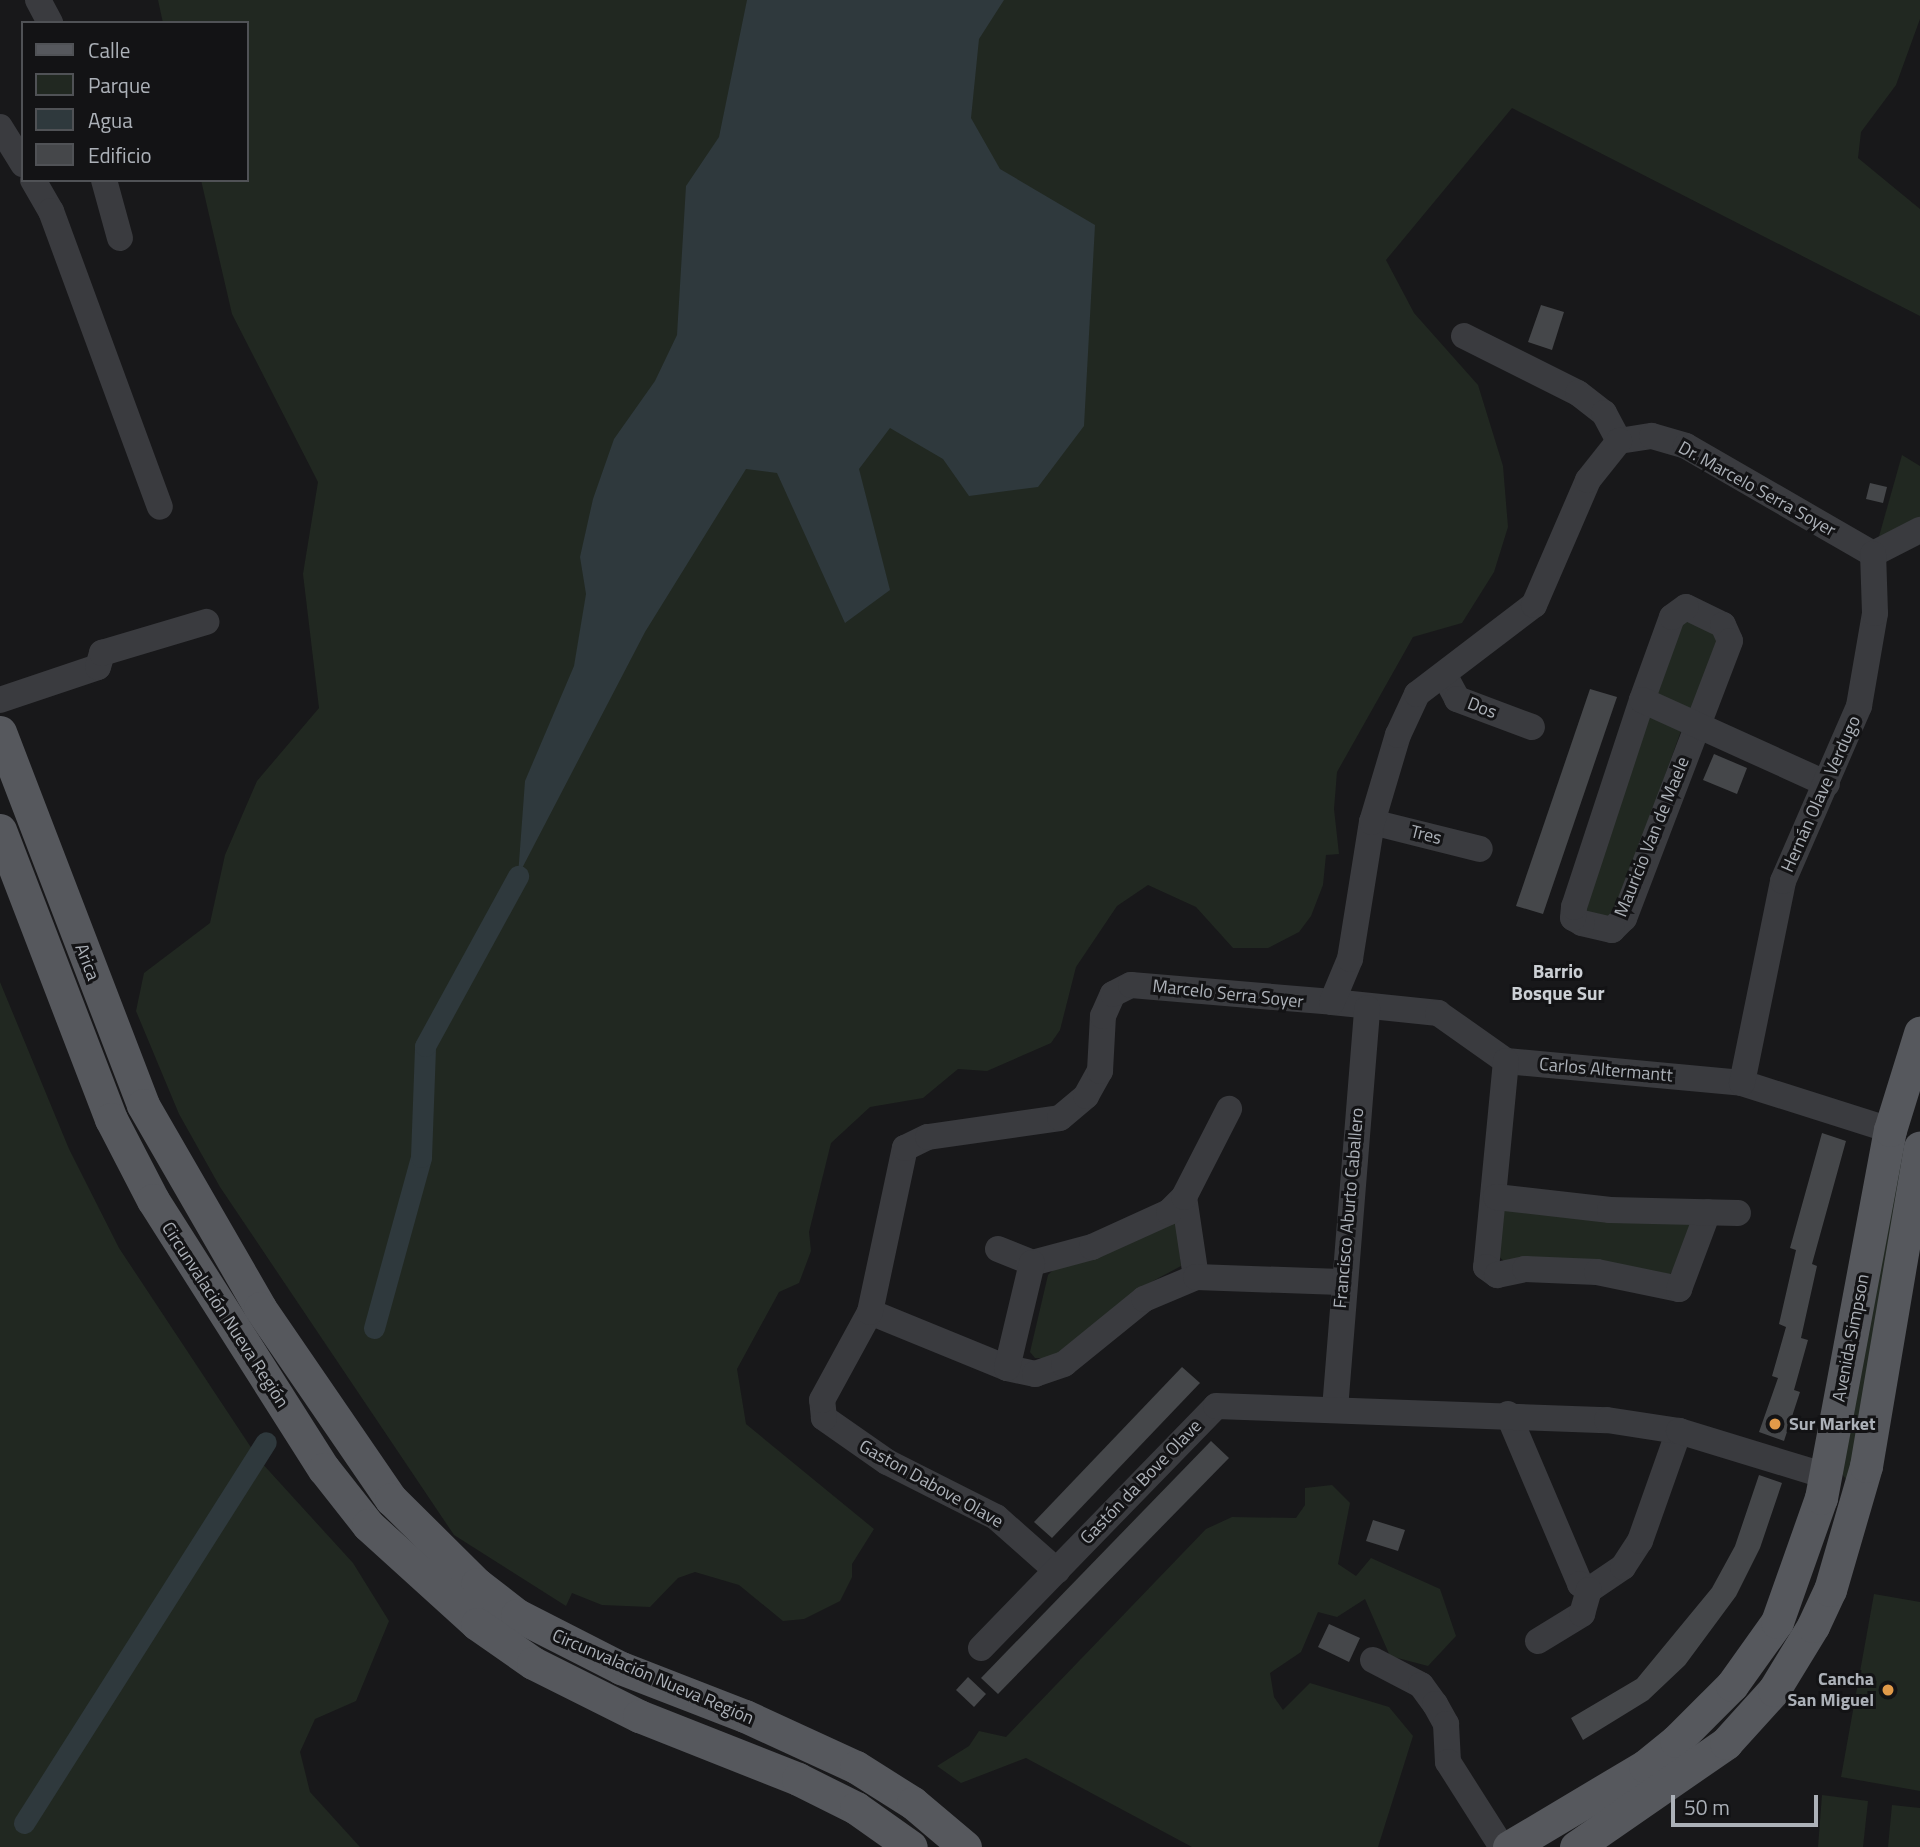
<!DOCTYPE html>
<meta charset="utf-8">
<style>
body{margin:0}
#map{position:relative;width:1920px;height:1847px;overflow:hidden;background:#18181a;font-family:"Titillium Web",sans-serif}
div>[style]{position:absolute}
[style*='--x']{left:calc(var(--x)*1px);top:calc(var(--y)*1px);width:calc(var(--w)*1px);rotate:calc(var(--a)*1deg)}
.green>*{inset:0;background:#212821}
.water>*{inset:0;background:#2f393d}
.canal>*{height:21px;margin:-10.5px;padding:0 10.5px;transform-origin:10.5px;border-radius:10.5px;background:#2f393d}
.building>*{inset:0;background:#45474a}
.minor>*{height:26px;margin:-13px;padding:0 13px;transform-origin:13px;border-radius:13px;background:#3a3b3f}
.major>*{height:33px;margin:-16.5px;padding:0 16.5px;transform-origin:16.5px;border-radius:16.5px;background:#56585d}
.dots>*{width:19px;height:19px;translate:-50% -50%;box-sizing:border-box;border:4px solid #131315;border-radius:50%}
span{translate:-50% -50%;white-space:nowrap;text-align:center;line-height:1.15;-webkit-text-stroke:6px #131315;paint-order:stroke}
.street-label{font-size:18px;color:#acb1b8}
.poi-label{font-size:18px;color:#acb1b8;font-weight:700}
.left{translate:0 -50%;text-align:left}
.right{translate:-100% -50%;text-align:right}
.neighbourhood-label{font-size:19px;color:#ccd0d5;font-weight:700}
.legend{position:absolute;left:21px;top:21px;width:228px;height:161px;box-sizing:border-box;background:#131315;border:2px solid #505256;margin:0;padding:9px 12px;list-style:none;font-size:21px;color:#acb1b8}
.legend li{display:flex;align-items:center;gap:14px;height:35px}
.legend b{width:35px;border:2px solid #505256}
.scale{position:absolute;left:1671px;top:1795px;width:147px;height:32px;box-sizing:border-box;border:4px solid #acb1b8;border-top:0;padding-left:9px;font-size:21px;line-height:24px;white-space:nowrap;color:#acb1b8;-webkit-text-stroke:5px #131315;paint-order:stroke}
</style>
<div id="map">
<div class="green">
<i style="clip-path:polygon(158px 0,1920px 0,1920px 19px,1896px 85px,1861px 132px,1858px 158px,1920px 209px,1920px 316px,1512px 108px,1386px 260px,1414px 313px,1478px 385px,1503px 466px,1508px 527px,1494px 572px,1462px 623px,1413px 637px,1337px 772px,1334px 809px,1339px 854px,1326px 855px,1323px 885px,1311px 916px,1299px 932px,1268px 948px,1233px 948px,1196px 907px,1148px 885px,1117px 906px,1076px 967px,1060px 1030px,1051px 1043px,987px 1071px,958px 1069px,923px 1098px,870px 1107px,831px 1143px,809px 1232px,811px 1251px,799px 1283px,779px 1292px,737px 1369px,746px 1424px,874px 1529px,852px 1564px,852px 1577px,840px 1601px,804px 1619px,783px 1621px,739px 1585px,695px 1572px,678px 1578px,650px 1607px,602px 1605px,572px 1593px,566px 1606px,454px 1535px,220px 1187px,179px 1114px,136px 1011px,144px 973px,210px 923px,225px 855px,257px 781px,319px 708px,303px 574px,318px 482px,232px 314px,201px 180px,247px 180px,247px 23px,163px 23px)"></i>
<i style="clip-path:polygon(1902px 455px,1920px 466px,1920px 519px,1878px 540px)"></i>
<i style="clip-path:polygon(1688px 617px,1718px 632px,1723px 647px,1689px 712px,1650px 694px,1675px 626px)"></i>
<i style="clip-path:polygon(1648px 714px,1682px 728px,1616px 913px,1607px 920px,1584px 913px)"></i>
<i style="clip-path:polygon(0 982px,69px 1149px,119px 1248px,260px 1461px,353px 1563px,389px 1621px,356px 1701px,315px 1719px,300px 1752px,310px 1792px,360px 1847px,0 1847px)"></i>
<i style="clip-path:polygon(1908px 1147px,1850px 1484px,1838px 1469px,1894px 1152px)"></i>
<i style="clip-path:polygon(1499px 1210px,1690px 1224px,1692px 1234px,1670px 1275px,1509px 1265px,1499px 1257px)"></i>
<i style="clip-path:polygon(1176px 1217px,1181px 1266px,1140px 1288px,1079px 1340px,1051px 1358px,1035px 1358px,1030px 1352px,1048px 1275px,1060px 1263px)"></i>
<i style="clip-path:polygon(1332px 1485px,1350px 1503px,1338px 1564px,1356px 1576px,1371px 1558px,1440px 1589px,1456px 1636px,1428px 1666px,1390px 1656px,1365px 1599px,1337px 1617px,1318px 1612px,1301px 1652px,1270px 1673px,1274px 1697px,1283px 1710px,1310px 1683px,1389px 1707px,1413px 1736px,1378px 1847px,1192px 1847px,1026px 1758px,961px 1783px,937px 1766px,969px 1746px,979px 1731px,1006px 1737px,1206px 1529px,1232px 1517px,1296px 1518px,1305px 1505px,1305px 1488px)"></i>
<i style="clip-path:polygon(1874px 1594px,1920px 1602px,1920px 1791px,1841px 1777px)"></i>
<i style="clip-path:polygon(1822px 1795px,1868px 1801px,1863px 1847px,1818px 1847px)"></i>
<i style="clip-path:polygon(1892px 1805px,1920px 1808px,1920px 1847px,1888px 1847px)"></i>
</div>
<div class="water">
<i style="clip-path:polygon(747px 0,1004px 0,979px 39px,971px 118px,1000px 169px,1095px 225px,1084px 426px,1038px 487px,969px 496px,943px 459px,890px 428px,859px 469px,890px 590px,845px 623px,777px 473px,746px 469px,645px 632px,518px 876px,525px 781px,574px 666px,586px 594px,580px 557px,593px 499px,614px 439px,655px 381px,677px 335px,686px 186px,719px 137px)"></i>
</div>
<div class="canal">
<i style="--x:374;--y:1328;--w:177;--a:-74.6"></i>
<i style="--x:421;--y:1157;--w:111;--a:-87.9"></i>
<i style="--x:425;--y:1046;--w:194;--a:-61.3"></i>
<i style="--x:24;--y:1823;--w:451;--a:-57.6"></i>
</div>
<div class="building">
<i style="clip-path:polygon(1541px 305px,1564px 312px,1552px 350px,1528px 342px)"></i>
<i style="clip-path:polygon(1870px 483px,1887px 487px,1883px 503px,1866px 499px)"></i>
<i style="clip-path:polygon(1590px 689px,1617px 697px,1543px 914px,1516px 906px)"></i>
<i style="clip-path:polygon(1714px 754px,1747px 768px,1737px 794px,1703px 780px)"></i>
<i style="clip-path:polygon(1822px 1133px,1846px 1141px,1812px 1264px,1817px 1266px,1801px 1338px,1808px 1340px,1794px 1390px,1800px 1392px,1784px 1441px,1759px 1432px,1778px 1378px,1772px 1376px,1786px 1327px,1779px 1324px,1796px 1250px,1790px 1248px)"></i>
<i style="clip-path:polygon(1182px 1367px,1200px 1383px,1052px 1538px,1034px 1522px)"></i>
<i style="clip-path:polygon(1211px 1441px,1229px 1458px,998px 1694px,981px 1678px)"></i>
<i style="clip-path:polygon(1759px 1475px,1782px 1483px,1760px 1548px,1736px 1596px,1685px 1665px,1648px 1700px,1583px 1740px,1571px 1718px,1637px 1679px,1712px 1588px,1735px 1546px)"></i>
<i style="clip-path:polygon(1373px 1520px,1405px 1530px,1398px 1551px,1366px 1541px)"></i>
<i style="clip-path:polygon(1329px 1624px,1360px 1638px,1349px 1662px,1318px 1647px)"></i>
<i style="clip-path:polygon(968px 1677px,986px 1694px,974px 1707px,956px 1690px)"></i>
</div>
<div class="minor">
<i style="--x:38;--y:0;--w:26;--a:62"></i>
<i style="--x:0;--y:127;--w:44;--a:58.1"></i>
<i style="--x:33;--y:180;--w:36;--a:60"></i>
<i style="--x:51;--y:211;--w:315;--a:69.8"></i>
<i style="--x:104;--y:180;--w:60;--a:74.6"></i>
<i style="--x:1464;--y:336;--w:127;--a:26.6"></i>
<i style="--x:1578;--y:393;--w:33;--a:38"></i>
<i style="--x:1604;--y:413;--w:32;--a:62"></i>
<i style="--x:1619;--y:441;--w:33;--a:-9"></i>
<i style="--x:1652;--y:436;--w:35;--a:16"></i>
<i style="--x:1686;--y:446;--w:216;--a:30"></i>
<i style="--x:1873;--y:554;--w:53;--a:-27.1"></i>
<i style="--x:1686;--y:607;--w:41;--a:25.9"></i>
<i style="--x:1723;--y:625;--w:17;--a:66"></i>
<i style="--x:1730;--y:641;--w:297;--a:110.9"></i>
<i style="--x:1624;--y:918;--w:17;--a:135"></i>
<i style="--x:1612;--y:930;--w:31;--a:-167"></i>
<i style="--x:1582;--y:923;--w:10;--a:-151"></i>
<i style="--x:1573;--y:918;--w:11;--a:-85"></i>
<i style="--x:1574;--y:907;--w:218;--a:-71.8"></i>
<i style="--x:1642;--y:700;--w:88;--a:-70.1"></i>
<i style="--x:1672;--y:617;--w:17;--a:-36"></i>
<i style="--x:1445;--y:676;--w:26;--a:62"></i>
<i style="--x:1457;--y:699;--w:80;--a:20.5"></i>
<i style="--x:0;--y:700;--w:103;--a:-18.6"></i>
<i style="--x:98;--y:667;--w:15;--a:-74"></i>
<i style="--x:102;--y:653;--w:109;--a:-16.6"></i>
<i style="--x:1642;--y:700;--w:203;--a:24.4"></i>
<i style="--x:1372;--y:822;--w:111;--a:14"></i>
<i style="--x:1332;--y:1002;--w:107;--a:5.9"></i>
<i style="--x:1438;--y:1013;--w:83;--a:35.2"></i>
<i style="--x:1506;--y:1061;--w:237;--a:5.3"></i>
<i style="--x:1742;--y:1083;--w:155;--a:17.6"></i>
<i style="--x:1506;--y:1061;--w:207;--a:95.5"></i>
<i style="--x:1486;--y:1267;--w:14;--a:36"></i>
<i style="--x:1497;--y:1275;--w:29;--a:-12"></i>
<i style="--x:1525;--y:1269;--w:72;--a:2.4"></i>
<i style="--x:1597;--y:1272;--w:84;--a:11.7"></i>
<i style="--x:1679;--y:1289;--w:82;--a:-69.4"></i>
<i style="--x:1742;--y:1083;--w:206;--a:-78.5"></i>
<i style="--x:1783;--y:881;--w:191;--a:-66.5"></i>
<i style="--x:1859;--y:706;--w:94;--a:-80.2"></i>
<i style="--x:1875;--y:613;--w:59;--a:-91.9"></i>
<i style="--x:1184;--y:1197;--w:81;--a:81.5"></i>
<i style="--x:1496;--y:1197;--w:115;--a:6.5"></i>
<i style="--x:1610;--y:1210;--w:128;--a:1.3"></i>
<i style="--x:998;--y:1249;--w:37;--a:22"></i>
<i style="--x:1032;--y:1263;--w:62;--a:-14.9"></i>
<i style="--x:1092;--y:1247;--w:85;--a:-24.4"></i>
<i style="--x:1169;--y:1212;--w:21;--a:-45"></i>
<i style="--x:1184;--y:1197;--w:99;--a:-62.9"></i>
<i style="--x:870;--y:1312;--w:148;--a:22.2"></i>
<i style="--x:1007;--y:1368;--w:29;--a:12"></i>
<i style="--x:1035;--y:1374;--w:31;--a:-19"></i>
<i style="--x:1064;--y:1364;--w:103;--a:-39.1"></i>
<i style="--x:1144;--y:1299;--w:56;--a:-22.9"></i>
<i style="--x:1196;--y:1277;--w:145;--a:2"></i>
<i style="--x:1007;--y:1368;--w:108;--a:-76.6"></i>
<i style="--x:1335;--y:1409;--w:402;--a:-85.4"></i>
<i style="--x:1508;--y:1414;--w:185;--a:67"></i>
<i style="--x:1580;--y:1584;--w:11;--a:34"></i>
<i style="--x:1589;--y:1590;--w:41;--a:-34.1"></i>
<i style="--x:1623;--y:1567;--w:31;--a:-57"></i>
<i style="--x:1640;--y:1541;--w:117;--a:-70.5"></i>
<i style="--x:1057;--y:1571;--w:81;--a:-138.5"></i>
<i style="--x:996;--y:1517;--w:122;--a:-153.2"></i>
<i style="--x:887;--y:1462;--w:77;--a:-145.1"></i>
<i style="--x:824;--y:1418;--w:18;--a:-96"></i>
<i style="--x:822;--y:1400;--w:100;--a:-61.4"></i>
<i style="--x:870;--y:1312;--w:168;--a:-78"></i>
<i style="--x:905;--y:1148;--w:25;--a:-26"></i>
<i style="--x:928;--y:1137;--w:133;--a:-8.2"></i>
<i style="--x:1060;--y:1118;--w:34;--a:-40"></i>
<i style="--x:1086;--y:1096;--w:29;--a:-61"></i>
<i style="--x:1100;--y:1071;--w:55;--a:-86.9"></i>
<i style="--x:1103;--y:1016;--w:24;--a:-66"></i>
<i style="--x:1113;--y:994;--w:20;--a:-27"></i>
<i style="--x:1131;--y:985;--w:202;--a:4.8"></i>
<i style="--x:1332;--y:1002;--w:47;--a:-67.3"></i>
<i style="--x:1350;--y:959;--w:139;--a:-80.9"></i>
<i style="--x:1372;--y:822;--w:91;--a:-73.4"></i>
<i style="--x:1398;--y:735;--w:45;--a:-65.1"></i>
<i style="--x:1417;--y:694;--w:147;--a:-37.3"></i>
<i style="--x:1534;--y:605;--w:136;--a:-66.6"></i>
<i style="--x:1588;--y:480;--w:50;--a:-51.5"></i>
<i style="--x:1538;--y:1641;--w:52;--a:-31.5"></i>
<i style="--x:1582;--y:1614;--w:25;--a:-74"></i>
<i style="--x:981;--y:1648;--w:337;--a:-45.8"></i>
<i style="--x:1216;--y:1406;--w:391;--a:2.1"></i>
<i style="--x:1607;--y:1420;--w:73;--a:8.7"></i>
<i style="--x:1679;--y:1431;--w:154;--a:17"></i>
<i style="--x:1373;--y:1660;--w:54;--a:27.5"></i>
<i style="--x:1421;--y:1685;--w:24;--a:54"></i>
<i style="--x:1435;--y:1704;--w:23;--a:61"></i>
<i style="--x:1446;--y:1724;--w:38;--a:87"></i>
<i style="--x:1448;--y:1762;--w:101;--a:57.6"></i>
</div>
<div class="major">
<i style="--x:0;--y:732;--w:399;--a:69"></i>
<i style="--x:143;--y:1105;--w:234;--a:60"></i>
<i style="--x:260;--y:1308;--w:232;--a:55.6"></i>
<i style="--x:391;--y:1499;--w:121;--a:44.7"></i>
<i style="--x:477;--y:1584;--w:51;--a:37.8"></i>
<i style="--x:517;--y:1615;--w:117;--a:27"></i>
<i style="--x:621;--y:1668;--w:133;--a:21.2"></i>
<i style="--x:745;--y:1716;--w:122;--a:24.7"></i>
<i style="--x:856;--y:1767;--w:67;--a:32.3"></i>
<i style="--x:913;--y:1803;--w:68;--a:40.2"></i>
<i style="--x:0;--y:830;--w:310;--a:69"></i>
<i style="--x:111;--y:1119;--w:91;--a:62.6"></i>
<i style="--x:153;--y:1200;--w:319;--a:57.6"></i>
<i style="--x:324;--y:1469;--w:71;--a:51.8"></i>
<i style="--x:368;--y:1525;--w:147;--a:42.2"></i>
<i style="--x:477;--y:1624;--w:68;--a:34.9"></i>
<i style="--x:533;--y:1663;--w:119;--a:26.6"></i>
<i style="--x:639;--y:1716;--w:171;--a:21.6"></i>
<i style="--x:798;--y:1779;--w:65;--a:26.6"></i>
<i style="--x:856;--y:1808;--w:67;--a:35.3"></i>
<i style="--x:1509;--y:1847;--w:158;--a:-30.8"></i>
<i style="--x:1645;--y:1766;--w:40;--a:-39"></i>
<i style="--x:1676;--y:1741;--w:79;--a:-45"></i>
<i style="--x:1732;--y:1685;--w:77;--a:-54.5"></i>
<i style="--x:1777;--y:1622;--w:132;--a:-70.5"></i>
<i style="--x:1821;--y:1498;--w:374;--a:-79.4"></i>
<i style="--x:1890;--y:1130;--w:102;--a:-72.8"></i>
<i style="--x:1576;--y:1847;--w:183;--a:-34.7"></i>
<i style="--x:1726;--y:1743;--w:72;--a:-47.8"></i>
<i style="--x:1774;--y:1690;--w:75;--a:-58.6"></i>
<i style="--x:1813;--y:1626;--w:40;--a:-65"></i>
<i style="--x:1830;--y:1590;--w:129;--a:-73.8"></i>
<i style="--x:1866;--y:1466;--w:323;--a:-80.4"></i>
</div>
<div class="dots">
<i style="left:1775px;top:1424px;background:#e19a49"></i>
<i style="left:1888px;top:1690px;background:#e19a49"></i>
</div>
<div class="street-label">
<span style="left:1757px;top:489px;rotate:29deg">Dr. Marcelo Serra Soyer</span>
<span style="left:1482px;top:708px;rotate:21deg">Dos</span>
<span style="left:1821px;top:794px;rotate:-66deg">Hernán Olave Verdugo</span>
<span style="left:1426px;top:835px;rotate:14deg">Tres</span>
<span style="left:1652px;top:837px;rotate:-68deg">Mauricio Van de Maele</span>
<span style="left:87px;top:962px;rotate:69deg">Arica</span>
<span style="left:1228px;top:994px;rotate:6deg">Marcelo Serra Soyer</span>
<span style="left:1606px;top:1070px;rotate:5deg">Carlos Altermantt</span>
<span style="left:1349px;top:1208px;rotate:-85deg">Francisco Aburto Caballero</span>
<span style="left:225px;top:1315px;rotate:57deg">Circunvalación Nueva Región</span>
<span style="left:1851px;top:1338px;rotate:-79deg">Avenida Simpson</span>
<span style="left:1141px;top:1482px;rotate:-46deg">Gastón da Bove Olave</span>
<span style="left:931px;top:1484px;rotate:29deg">Gaston Dabove Olave</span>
<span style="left:653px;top:1677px;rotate:23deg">Circunvalación Nueva Región</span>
</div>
<div class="poi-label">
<span class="left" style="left:1789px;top:1424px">Sur Market</span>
<span class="right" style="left:1874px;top:1690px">Cancha<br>San Miguel</span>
</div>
<div class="neighbourhood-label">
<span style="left:1558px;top:982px">Barrio<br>Bosque Sur</span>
</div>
<ul class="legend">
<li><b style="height:9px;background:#56585d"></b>Calle</li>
<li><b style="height:19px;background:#212821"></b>Parque</li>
<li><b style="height:19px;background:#2f393d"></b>Agua</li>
<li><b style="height:19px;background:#45474a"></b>Edificio</li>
</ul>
<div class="scale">50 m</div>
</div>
